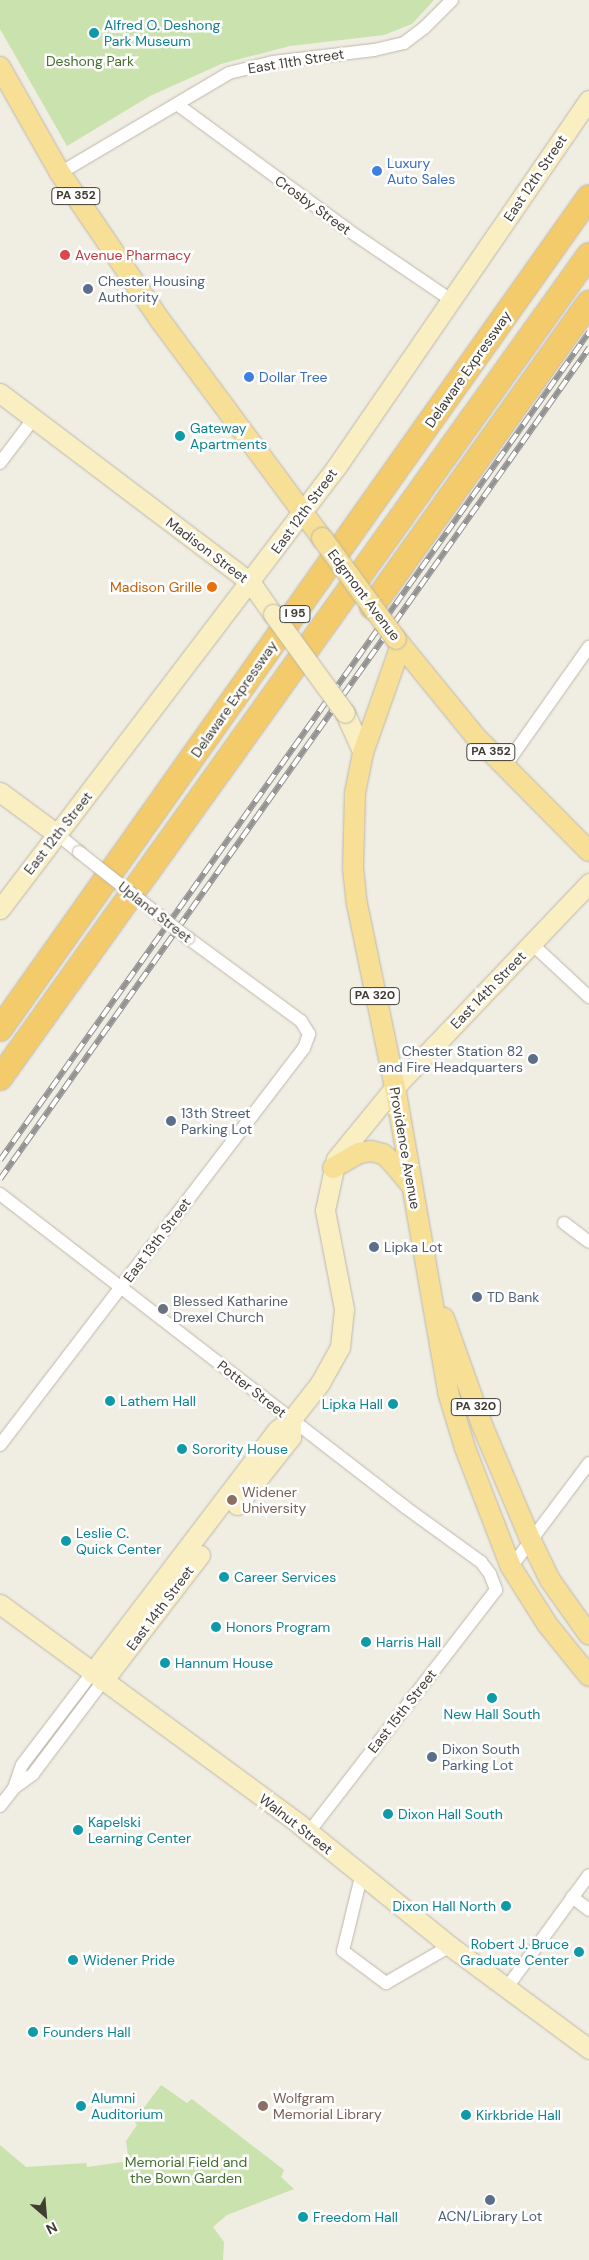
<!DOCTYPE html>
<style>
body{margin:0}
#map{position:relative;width:589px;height:2260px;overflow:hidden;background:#f0ede3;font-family:"DM Sans",sans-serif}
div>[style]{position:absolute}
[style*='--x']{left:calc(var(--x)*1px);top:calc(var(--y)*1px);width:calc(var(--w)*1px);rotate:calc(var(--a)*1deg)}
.green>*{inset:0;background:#c9e2ae}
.roads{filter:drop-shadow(0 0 1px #beb7aa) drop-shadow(0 0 1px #beb7aa)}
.street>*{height:12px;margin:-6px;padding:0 6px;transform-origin:6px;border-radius:6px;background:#fff}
.secondary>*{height:19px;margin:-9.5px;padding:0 9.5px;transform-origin:9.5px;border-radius:9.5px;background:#faefc3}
.primary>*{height:20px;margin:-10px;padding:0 10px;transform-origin:10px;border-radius:10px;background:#f7df96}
.highway>*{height:24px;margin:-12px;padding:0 12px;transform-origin:12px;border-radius:12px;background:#f3cb6b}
.rail>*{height:5.5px;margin-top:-2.75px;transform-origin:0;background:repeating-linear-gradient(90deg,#fff 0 11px,#939393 0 22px);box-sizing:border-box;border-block:1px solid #939393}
.bridges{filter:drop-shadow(0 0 1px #beb7aa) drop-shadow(0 0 1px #beb7aa)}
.street-bridge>*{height:12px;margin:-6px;padding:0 6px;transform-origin:6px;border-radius:6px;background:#fff}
.secondary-bridge>*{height:19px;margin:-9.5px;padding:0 9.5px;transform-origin:9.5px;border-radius:9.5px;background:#faefc3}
.primary-bridge>*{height:20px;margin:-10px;padding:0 10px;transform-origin:10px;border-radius:10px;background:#f7df96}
.dots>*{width:14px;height:14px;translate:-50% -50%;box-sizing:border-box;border:2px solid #fff;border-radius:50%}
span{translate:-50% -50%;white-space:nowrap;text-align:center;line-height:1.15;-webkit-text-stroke:5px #fff;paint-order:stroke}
.shield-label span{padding:1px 4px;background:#fff;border:1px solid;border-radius:4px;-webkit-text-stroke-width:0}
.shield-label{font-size:12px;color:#423d34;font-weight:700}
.culture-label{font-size:14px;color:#0d838f}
.left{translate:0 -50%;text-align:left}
.right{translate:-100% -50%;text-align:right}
.park-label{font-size:14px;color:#436e2c}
.street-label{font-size:14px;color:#423d34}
.shop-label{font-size:14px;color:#366cbe}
.health-label{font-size:14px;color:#be3a42}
.service-label{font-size:14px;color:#4e5e75}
.food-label{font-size:14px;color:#c56008}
.worship-label{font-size:14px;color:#5b616d}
.education-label{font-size:14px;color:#785e54}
.north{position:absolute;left:20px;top:2190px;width:50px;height:50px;-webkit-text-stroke:4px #fff;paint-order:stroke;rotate:153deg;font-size:14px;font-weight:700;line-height:20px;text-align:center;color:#423d34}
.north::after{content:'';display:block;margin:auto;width:18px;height:22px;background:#423d34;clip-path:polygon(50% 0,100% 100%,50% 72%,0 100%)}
</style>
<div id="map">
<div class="green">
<i style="clip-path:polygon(0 0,434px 0,412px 24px,384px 35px,290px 46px,221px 64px,150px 96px,67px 146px,0 29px)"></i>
<i style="clip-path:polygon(161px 2085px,187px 2103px,192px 2099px,284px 2170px,281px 2177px,294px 2189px,227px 2215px,213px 2227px,224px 2242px,223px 2260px,0 2260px,0 2145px,26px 2167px,86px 2163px,87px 2167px,123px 2162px,128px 2155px,126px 2141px,137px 2125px,134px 2121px)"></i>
</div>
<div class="roads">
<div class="street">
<i style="--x:178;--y:105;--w:211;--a:36.3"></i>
<i style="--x:348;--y:230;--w:125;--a:34.2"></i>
<i style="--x:60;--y:173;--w:196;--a:-30.6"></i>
<i style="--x:229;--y:73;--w:45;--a:-14"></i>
<i style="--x:273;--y:62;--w:102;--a:-6.8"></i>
<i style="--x:374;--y:50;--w:31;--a:-13"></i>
<i style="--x:404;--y:43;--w:26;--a:-37"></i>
<i style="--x:425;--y:27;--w:38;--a:-45"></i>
<i style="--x:0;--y:463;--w:56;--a:-52.9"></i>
<i style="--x:505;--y:766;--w:146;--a:-54.8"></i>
<i style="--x:57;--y:834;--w:28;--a:39"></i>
<i style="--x:532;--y:944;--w:78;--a:42.9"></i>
<i style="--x:0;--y:1194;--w:512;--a:37.7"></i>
<i style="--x:405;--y:1507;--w:94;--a:35.9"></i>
<i style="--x:481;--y:1562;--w:15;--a:53"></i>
<i style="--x:490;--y:1574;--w:17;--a:69"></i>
<i style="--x:496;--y:1590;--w:306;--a:127.7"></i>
<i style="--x:564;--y:1223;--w:31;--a:37"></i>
<i style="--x:0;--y:1445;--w:500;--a:-52.56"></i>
<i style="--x:304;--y:1048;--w:15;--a:-70"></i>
<i style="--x:309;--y:1034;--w:15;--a:-122"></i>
<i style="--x:301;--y:1021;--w:140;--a:-143.7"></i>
<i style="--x:511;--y:1567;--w:130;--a:-53.1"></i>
<i style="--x:14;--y:1788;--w:24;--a:-71"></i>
<i style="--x:22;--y:1765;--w:116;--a:-52.7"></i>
<i style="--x:0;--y:1806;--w:23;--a:-52"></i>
<i style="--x:14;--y:1788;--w:24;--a:-36"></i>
<i style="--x:33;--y:1774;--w:116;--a:-53"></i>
<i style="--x:361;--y:1877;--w:76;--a:103.7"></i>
<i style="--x:343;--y:1951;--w:54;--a:36.7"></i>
<i style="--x:386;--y:1983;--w:74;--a:-30"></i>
<i style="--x:572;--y:1897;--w:21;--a:37"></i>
<i style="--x:508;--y:1986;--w:137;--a:-53.9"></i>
</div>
<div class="secondary">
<i style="--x:0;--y:393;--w:315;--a:37.1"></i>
<i style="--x:251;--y:583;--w:38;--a:55"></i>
<i style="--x:345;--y:713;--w:44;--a:65.8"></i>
<i style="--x:0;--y:792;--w:71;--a:36.4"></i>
<i style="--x:0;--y:909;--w:557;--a:-52.74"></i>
<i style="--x:337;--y:466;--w:444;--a:-55.5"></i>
<i style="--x:237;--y:1505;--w:87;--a:-51.5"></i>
<i style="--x:291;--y:1437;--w:17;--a:-90"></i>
<i style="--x:0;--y:1604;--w:371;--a:36.3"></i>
<i style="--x:299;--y:1824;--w:194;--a:38.9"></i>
<i style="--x:450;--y:1946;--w:173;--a:36.5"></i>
<i style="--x:92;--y:1673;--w:305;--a:-52.7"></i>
<i style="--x:277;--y:1430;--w:17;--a:-36"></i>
<i style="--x:291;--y:1420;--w:47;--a:-51.9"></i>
<i style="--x:320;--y:1383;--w:41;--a:-60.9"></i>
<i style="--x:340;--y:1347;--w:38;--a:-84"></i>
<i style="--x:344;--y:1309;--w:101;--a:-100.9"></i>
<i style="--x:325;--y:1210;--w:52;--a:-77.8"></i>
<i style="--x:336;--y:1159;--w:93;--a:-50.7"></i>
<i style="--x:395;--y:1087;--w:282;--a:-46.4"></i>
<i style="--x:103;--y:1681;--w:159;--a:-52.4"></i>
</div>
<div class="primary">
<i style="--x:0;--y:67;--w:122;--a:60.5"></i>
<i style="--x:60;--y:173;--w:178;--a:55.8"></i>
<i style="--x:160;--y:320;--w:272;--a:53.4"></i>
<i style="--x:396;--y:639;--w:125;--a:50.8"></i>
<i style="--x:475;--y:736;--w:162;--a:45.3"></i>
<i style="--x:401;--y:645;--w:114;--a:109.4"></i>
<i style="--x:363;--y:753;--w:41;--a:101.3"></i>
<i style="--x:355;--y:793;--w:75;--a:91.5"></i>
<i style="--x:353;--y:868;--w:36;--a:84"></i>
<i style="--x:357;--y:904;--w:187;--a:78.3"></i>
<i style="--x:395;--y:1087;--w:310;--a:80.1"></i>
<i style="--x:448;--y:1392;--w:59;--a:73.1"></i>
<i style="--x:465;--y:1448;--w:128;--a:68.9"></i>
<i style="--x:511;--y:1567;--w:67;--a:57.7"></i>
<i style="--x:547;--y:1624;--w:67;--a:51.1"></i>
<i style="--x:333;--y:1168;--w:30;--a:-30"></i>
<i style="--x:359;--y:1153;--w:12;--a:-9"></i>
<i style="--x:371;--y:1151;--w:12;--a:14"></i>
<i style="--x:383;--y:1154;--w:11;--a:41"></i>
<i style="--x:391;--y:1161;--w:30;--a:50"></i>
<i style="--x:444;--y:1318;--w:114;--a:70.4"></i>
<i style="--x:482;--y:1425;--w:126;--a:67.1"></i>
<i style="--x:531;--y:1541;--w:43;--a:64"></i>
<i style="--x:550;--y:1580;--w:67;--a:54.7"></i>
</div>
<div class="highway">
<i style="--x:372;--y:607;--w:374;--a:-54.5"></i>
<i style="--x:0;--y:1029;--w:1019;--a:-54.7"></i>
<i style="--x:0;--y:1078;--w:1012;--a:-54.41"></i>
</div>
</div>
<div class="rail">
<i style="--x:0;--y:1160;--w:1016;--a:-54.57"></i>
<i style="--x:0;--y:1179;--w:1019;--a:-54.67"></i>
</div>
<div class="bridges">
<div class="street-bridge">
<i style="--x:79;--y:852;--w:139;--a:38.3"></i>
</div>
<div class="secondary-bridge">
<i style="--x:273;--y:614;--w:122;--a:54"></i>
</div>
<div class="primary-bridge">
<i style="--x:322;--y:538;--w:125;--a:53.8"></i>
</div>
</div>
<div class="dots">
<i style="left:94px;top:33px;background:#0f9aa8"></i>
<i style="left:377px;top:171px;background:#3f7fe0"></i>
<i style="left:65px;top:255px;background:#e0444e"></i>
<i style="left:88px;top:289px;background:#5c6f8a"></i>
<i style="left:249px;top:377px;background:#3f7fe0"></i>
<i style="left:180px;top:436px;background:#0f9aa8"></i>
<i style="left:212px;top:587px;background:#e8710a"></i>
<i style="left:533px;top:1059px;background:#5c6f8a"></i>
<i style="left:171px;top:1121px;background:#5c6f8a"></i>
<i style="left:374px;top:1247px;background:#5c6f8a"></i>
<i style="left:477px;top:1297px;background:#5c6f8a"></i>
<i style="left:163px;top:1309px;background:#6b7280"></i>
<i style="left:110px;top:1401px;background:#0f9aa8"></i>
<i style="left:393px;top:1404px;background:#0f9aa8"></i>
<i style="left:182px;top:1449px;background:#0f9aa8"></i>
<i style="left:232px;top:1500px;background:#8d6e63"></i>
<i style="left:66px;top:1541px;background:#0f9aa8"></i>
<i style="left:224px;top:1577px;background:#0f9aa8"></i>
<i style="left:216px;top:1627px;background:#0f9aa8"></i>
<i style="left:366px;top:1642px;background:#0f9aa8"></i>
<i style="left:165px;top:1663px;background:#0f9aa8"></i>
<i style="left:492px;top:1698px;background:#0f9aa8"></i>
<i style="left:432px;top:1757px;background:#5c6f8a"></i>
<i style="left:388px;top:1814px;background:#0f9aa8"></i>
<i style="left:78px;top:1830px;background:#0f9aa8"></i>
<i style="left:506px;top:1906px;background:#0f9aa8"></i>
<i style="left:579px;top:1952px;background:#0f9aa8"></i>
<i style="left:73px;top:1960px;background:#0f9aa8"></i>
<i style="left:33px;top:2032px;background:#0f9aa8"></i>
<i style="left:81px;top:2106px;background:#0f9aa8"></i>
<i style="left:263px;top:2106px;background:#8d6e63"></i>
<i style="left:466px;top:2115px;background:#0f9aa8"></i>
<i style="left:490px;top:2200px;background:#5c6f8a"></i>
<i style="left:303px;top:2217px;background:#0f9aa8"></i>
</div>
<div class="shield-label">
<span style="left:76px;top:196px">PA 352</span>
<span style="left:295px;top:614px">I 95</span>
<span style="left:491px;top:752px">PA 352</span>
<span style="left:375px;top:996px">PA 320</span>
<span style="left:476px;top:1407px">PA 320</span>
</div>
<div class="culture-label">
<span class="left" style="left:104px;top:33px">Alfred O. Deshong<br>Park Museum</span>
<span class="left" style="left:190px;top:436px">Gateway<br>Apartments</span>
<span class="left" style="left:120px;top:1401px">Lathem Hall</span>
<span class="right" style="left:383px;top:1404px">Lipka Hall</span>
<span class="left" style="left:192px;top:1449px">Sorority House</span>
<span class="left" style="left:76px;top:1541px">Leslie C.<br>Quick Center</span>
<span class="left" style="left:234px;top:1577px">Career Services</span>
<span class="left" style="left:226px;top:1627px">Honors Program</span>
<span class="left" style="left:376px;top:1642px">Harris Hall</span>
<span class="left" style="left:175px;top:1663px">Hannum House</span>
<span style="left:492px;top:1714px">New Hall South</span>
<span class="left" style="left:398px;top:1814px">Dixon Hall South</span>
<span class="left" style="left:88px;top:1830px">Kapelski<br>Learning Center</span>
<span class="right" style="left:496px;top:1906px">Dixon Hall North</span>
<span class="right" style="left:569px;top:1952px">Robert J. Bruce<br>Graduate Center</span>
<span class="left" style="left:83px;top:1960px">Widener Pride</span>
<span class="left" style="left:43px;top:2032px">Founders Hall</span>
<span class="left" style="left:91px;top:2106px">Alumni<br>Auditorium</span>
<span class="left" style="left:476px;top:2115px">Kirkbride Hall</span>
<span class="left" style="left:313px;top:2217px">Freedom Hall</span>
</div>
<div class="park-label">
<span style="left:90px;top:61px">Deshong Park</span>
<span style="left:186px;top:2170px">Memorial Field and<br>the Bown Garden</span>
</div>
<div class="street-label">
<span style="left:296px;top:61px;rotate:-9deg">East 11th Street</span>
<span style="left:535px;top:178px;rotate:-56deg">East 12th Street</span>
<span style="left:313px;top:205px;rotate:36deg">Crosby Street</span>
<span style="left:468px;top:369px;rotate:-55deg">Delaware Expressway</span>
<span style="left:304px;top:511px;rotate:-54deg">East 12th Street</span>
<span style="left:207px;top:550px;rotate:37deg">Madison Street</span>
<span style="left:364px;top:595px;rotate:53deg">Edgmont Avenue</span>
<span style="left:234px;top:699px;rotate:-55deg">Delaware Expressway</span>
<span style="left:58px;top:833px;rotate:-52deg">East 12th Street</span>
<span style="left:155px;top:912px;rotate:38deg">Upland Street</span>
<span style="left:488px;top:990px;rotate:-46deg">East 14th Street</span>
<span style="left:405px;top:1148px;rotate:80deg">Providence Avenue</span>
<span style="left:157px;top:1240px;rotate:-53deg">East 13th Street</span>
<span style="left:252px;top:1389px;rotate:38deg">Potter Street</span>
<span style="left:160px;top:1608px;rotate:-53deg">East 14th Street</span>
<span style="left:402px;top:1711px;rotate:-52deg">East 15th Street</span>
<span style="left:296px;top:1824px;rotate:38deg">Walnut Street</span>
</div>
<div class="shop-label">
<span class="left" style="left:387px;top:171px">Luxury<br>Auto Sales</span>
<span class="left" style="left:259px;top:377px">Dollar Tree</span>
</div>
<div class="health-label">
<span class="left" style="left:75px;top:255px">Avenue Pharmacy</span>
</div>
<div class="service-label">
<span class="left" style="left:98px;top:289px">Chester Housing<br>Authority</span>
<span class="right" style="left:523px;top:1059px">Chester Station 82<br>and Fire Headquarters</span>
<span class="left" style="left:181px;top:1121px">13th Street<br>Parking Lot</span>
<span class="left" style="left:384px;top:1247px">Lipka Lot</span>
<span class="left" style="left:487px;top:1297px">TD Bank</span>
<span class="left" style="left:442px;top:1757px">Dixon South<br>Parking Lot</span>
<span style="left:490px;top:2216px">ACN/Library Lot</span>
</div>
<div class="food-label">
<span class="right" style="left:202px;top:587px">Madison Grille</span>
</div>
<div class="worship-label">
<span class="left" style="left:173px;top:1309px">Blessed Katharine<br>Drexel Church</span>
</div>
<div class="education-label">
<span class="left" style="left:242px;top:1500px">Widener<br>University</span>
<span class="left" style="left:273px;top:2106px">Wolfgram<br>Memorial Library</span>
</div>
<div class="north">N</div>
</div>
